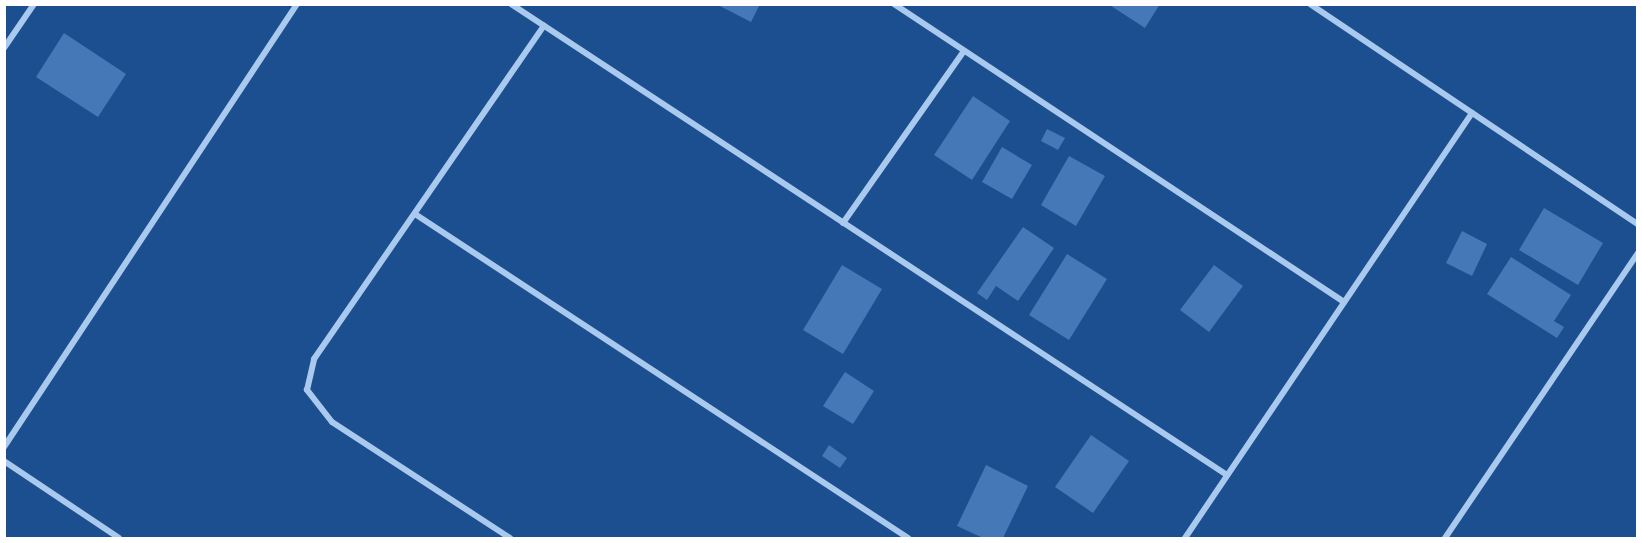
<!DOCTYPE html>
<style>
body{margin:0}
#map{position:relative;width:1642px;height:543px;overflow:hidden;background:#1b4f8f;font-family:"Work Sans",sans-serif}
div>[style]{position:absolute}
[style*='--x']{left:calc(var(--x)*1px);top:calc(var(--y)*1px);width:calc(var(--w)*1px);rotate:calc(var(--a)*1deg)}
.building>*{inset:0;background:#4478b7}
.minor>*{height:6px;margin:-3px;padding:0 3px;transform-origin:3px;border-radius:3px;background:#a9c9ee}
span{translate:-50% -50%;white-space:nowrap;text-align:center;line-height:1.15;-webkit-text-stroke:5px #1b4f8f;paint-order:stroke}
.frame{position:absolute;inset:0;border:6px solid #fff;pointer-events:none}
</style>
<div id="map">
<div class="building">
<i style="clip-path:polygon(716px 4px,760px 4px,751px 22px)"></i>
<i style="clip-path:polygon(1108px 4px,1160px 4px,1145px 28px)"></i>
<i style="clip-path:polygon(64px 33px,126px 74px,98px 117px,36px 77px)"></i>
<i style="clip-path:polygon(973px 96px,1010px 121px,972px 180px,934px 155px)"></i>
<i style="clip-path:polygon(1047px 129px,1065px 138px,1058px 150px,1041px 141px)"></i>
<i style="clip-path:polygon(1002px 147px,1032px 165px,1012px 199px,982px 182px)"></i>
<i style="clip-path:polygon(1069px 156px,1105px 176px,1076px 226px,1041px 205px)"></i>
<i style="clip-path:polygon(1544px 208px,1603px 243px,1578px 285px,1519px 250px)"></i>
<i style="clip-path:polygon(1023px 227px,1054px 248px,1018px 301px,996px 286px,987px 300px,977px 293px)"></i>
<i style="clip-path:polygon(1462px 231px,1487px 244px,1472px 276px,1446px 263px)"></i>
<i style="clip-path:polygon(1067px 254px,1107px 279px,1069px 340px,1029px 315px)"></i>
<i style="clip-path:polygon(1511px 257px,1571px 295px,1554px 321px,1564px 327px,1557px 338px,1487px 294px)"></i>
<i style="clip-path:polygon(842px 265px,882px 289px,843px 354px,803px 330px)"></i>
<i style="clip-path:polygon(1214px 265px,1243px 286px,1209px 332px,1180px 310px)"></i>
<i style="clip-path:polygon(845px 372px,874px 391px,853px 424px,823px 406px)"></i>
<i style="clip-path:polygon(1091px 435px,1129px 461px,1093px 513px,1055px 487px)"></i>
<i style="clip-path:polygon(829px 445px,847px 458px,840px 468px,822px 456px)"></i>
<i style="clip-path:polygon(986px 465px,1028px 486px,1003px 538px,983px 538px,957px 526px)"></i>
</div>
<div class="minor">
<i style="--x:511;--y:4;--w:857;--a:33.34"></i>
<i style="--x:894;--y:4;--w:540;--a:33.51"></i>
<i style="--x:1310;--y:4;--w:395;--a:33.9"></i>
<i style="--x:4;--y:48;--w:53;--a:-55.7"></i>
<i style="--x:415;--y:214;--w:590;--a:33.31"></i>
<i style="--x:843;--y:223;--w:210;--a:-54.9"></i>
<i style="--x:4;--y:447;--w:531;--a:-56.52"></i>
<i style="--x:4;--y:461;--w:138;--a:33.8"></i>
<i style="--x:510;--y:538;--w:212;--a:-146.9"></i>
<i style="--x:332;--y:422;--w:41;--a:-128"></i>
<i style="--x:307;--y:390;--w:32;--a:-77"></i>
<i style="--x:314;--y:359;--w:405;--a:-55.4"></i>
<i style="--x:1185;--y:538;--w:513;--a:-55.97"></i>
<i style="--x:1445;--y:538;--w:344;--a:-55.9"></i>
</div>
<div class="frame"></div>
</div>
